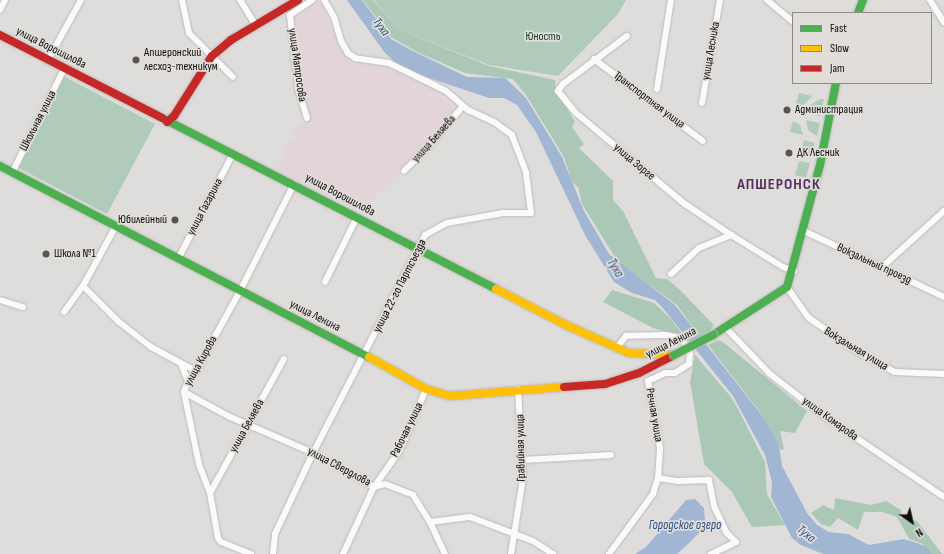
<!DOCTYPE html>
<meta charset="utf-8">
<style>
body{margin:0}
#map{position:relative;width:944px;height:554px;overflow:hidden;background:#dfdddb;font-family:"Sofia Sans Condensed",sans-serif}
div>[style]{position:absolute}
[style*='--x']{left:calc(var(--x)*1px);top:calc(var(--y)*1px);width:calc(var(--w)*1px);rotate:calc(var(--a)*1deg)}
.commercial>*{inset:0;background:#e2d4d9}
.green>*{inset:0;background:#b1cbbb}
.forest>*{inset:0;background:#abc8b7}
.water>*{inset:0;background:#a1b6d3}
.roads{filter:drop-shadow(0 0 1px #bcbbb9) drop-shadow(0 0 1px #bcbbb9)}
.street>*{height:6px;margin:-3px;padding:0 3px;transform-origin:3px;border-radius:3px;background:#fafafa}
.fast>*{height:8px;margin:-4px;padding:0 4px;transform-origin:4px;border-radius:4px;background:#4caf50}
.slow>*{height:8px;margin:-4px;padding:0 4px;transform-origin:4px;border-radius:4px;background:#ffc107}
.jam>*{height:8px;margin:-4px;padding:0 4px;transform-origin:4px;border-radius:4px;background:#c62828}
.bridges{filter:drop-shadow(0 0 1px #bcbbb9) drop-shadow(0 0 1px #bcbbb9)}
.fast-bridge>*{height:8px;margin:-4px;padding:0 4px;transform-origin:4px;border-radius:4px;background:#4caf50}
.dots>*{width:11px;height:11px;translate:-50% -50%;box-sizing:border-box;border:2px solid #e1ded9;border-radius:50%}
span{translate:-50% -50%;white-space:nowrap;text-align:center;line-height:1.15;-webkit-text-stroke:3.5px #e1ded9;paint-order:stroke}
.park-label{font-size:12px;color:#0f3c28}
.street-label{font-size:12px;color:#0d0c0b}
.poi-label{font-size:12px;color:#0d0c0b}
.left{translate:0 -50%;text-align:left}
.right{translate:-100% -50%;text-align:right}
.water-label{font-size:13px;color:#295288;font-style:italic}
.district-label{font-size:16px;color:#533068;font-weight:700;letter-spacing:1px}
.legend{position:absolute;left:792px;top:12px;width:140px;height:72px;box-sizing:border-box;background:#e1ded9;border:1px solid #8c8a87;margin:0;padding:5px 7px;list-style:none;font-size:12px;color:#0d0c0b}
.legend li{display:flex;align-items:center;gap:8px;height:20px}
.legend b{width:20px;border:1px solid #8c8a87}
.north{position:absolute;left:892px;top:502px;width:40px;height:40px;-webkit-text-stroke:3px #e1ded9;paint-order:stroke;rotate:146deg;font-size:11px;font-weight:700;line-height:16px;text-align:center;color:#0d0c0b}
.north::after{content:'';display:block;margin:auto;width:14px;height:18px;background:#0d0c0b;clip-path:polygon(50% 0,100% 100%,50% 72%,0 100%)}
</style>
<div id="map">
<div class="commercial">
<i style="clip-path:polygon(320px 3px,344px 53px,351px 63px,383px 67px,427px 83px,457px 111px,406px 167px,368px 204px,362px 201px,360px 203px,357px 202px,353px 208px,276px 170px,283px 157px,285px 143px,297px 139px,293px 127px,309px 122px,300px 89px,293px 18px)"></i>
</div>
<div class="green">
<i style="clip-path:polygon(374px 0,626px 0,618px 14px,558px 76px,489px 65px,398px 29px)"></i>
<i style="clip-path:polygon(63px 76px,155px 124px,107px 214px,17px 167px)"></i>
<i style="clip-path:polygon(799px 93px,812px 96px,805px 104px,795px 107px)"></i>
<i style="clip-path:polygon(820px 99px,824px 99px,820px 116px,807px 113px,810px 105px)"></i>
<i style="clip-path:polygon(806px 120px,820px 123px,817px 136px,808px 130px)"></i>
<i style="clip-path:polygon(793px 121px,800px 125px,803px 135px,790px 132px)"></i>
<i style="clip-path:polygon(804px 140px,815px 143px,811px 157px,800px 154px)"></i>
<i style="clip-path:polygon(799px 161px,810px 163px,806px 178px,795px 175px)"></i>
</div>
<div class="forest">
<i style="clip-path:polygon(363px 0,373px 0,398px 29px,489px 66px,555px 80px,556px 91px,575px 122px,572px 127px,584px 144px,579px 148px,613px 181px,613px 200px,623px 211px,656px 278px,667px 279px,679px 289px,714px 325px,707px 335px,700px 337px,677px 305px,618px 262px,582px 204px,578px 187px,572px 182px,564px 157px,526px 95px,513px 79px,465px 73px,417px 52px,391px 37px)"></i>
<i style="clip-path:polygon(612px 290px,654px 303px,670px 318px,690px 344px,680px 335px,653px 328px,603px 302px)"></i>
<i style="clip-path:polygon(718px 340px,723px 342px,807px 411px,795px 433px,780px 431px,784px 449px,781px 450px,763px 416px,708px 345px)"></i>
<i style="clip-path:polygon(695px 355px,731px 397px,739px 411px,765px 462px,767px 494px,785px 525px,752px 527px,732px 492px,704px 464px,690px 382px)"></i>
<i style="clip-path:polygon(835px 498px,871px 505px,886px 501px,901px 510px,900px 518px,917px 521px,942px 554px,932px 554px,923px 544px,909px 539px,897px 517px,882px 512px,864px 512px,858px 530px,838px 518px,830px 527px,821px 524px,811px 513px,823px 505px,834px 510px)"></i>
</div>
<div class="water">
<i style="clip-path:polygon(347px 0,362px 0,391px 39px,413px 51px,467px 77px,505px 78px,526px 98px,562px 157px,584px 211px,609px 254px,675px 305px,764px 418px,779px 445px,782px 466px,807px 513px,817px 525px,829px 532px,848px 534px,869px 545px,904px 539px,926px 546px,932px 554px,823px 554px,801px 545px,792px 538px,771px 497px,772px 482px,765px 455px,733px 396px,662px 307px,655px 300px,632px 293px,614px 282px,585px 235px,536px 132px,517px 105px,504px 98px,489px 98px,408px 71px,396px 63px,385px 53px)"></i>
<i style="clip-path:polygon(695px 499px,704px 508px,705px 521px,699px 533px,689px 543px,677px 554px,635px 554px,646px 547px,686px 500px)"></i>
</div>
<div class="roads">
<div class="street">
<i style="--x:182;--y:0;--w:34;--a:78"></i>
<i style="--x:189;--y:33;--w:62;--a:45"></i>
<i style="--x:240;--y:0;--w:31;--a:58"></i>
<i style="--x:767;--y:0;--w:34;--a:40"></i>
<i style="--x:930;--y:0;--w:26;--a:58"></i>
<i style="--x:0;--y:10;--w:11;--a:-63"></i>
<i style="--x:627;--y:36;--w:80;--a:143.1"></i>
<i style="--x:563;--y:84;--w:9;--a:126"></i>
<i style="--x:558;--y:91;--w:28;--a:51"></i>
<i style="--x:576;--y:113;--w:142;--a:39.9"></i>
<i style="--x:685;--y:204;--w:55;--a:34"></i>
<i style="--x:731;--y:235;--w:61;--a:31.6"></i>
<i style="--x:783;--y:267;--w:12;--a:20"></i>
<i style="--x:594;--y:59;--w:136;--a:37"></i>
<i style="--x:48;--y:60;--w:68;--a:-61.2"></i>
<i style="--x:657;--y:89;--w:90;--a:-81.1"></i>
<i style="--x:702;--y:103;--w:105;--a:-80.1"></i>
<i style="--x:307;--y:118;--w:30;--a:-107"></i>
<i style="--x:298;--y:89;--w:74;--a:-96.2"></i>
<i style="--x:290;--y:15;--w:27;--a:-34"></i>
<i style="--x:404;--y:171;--w:34;--a:-45"></i>
<i style="--x:428;--y:147;--w:54;--a:-49.5"></i>
<i style="--x:12;--y:173;--w:116;--a:-63.4"></i>
<i style="--x:804;--y:231;--w:155;--a:25.2"></i>
<i style="--x:178;--y:259;--w:119;--a:-62.4"></i>
<i style="--x:882;--y:267;--w:84;--a:-42.1"></i>
<i style="--x:671;--y:274;--w:38;--a:-43"></i>
<i style="--x:699;--y:248;--w:35;--a:-22"></i>
<i style="--x:325;--y:282;--w:72;--a:-63.8"></i>
<i style="--x:83;--y:286;--w:51;--a:45"></i>
<i style="--x:119;--y:322;--w:41;--a:38"></i>
<i style="--x:151;--y:347;--w:51;--a:28.1"></i>
<i style="--x:787;--y:287;--w:38;--a:55"></i>
<i style="--x:809;--y:318;--w:63;--a:34.7"></i>
<i style="--x:861;--y:354;--w:38;--a:28"></i>
<i style="--x:895;--y:372;--w:49;--a:2.3"></i>
<i style="--x:0;--y:300;--w:24;--a:17"></i>
<i style="--x:64;--y:312;--w:32;--a:-54"></i>
<i style="--x:83;--y:286;--w:68;--a:-61.2"></i>
<i style="--x:726;--y:328;--w:64;--a:46.3"></i>
<i style="--x:770;--y:374;--w:70;--a:38"></i>
<i style="--x:825;--y:417;--w:143;--a:33.9"></i>
<i style="--x:181;--y:364;--w:18;--a:68"></i>
<i style="--x:184;--y:392;--w:50;--a:28.6"></i>
<i style="--x:228;--y:416;--w:93;--a:23.5"></i>
<i style="--x:313;--y:453;--w:70;--a:29.1"></i>
<i style="--x:374;--y:487;--w:11;--a:-15"></i>
<i style="--x:385;--y:484;--w:30;--a:21"></i>
<i style="--x:413;--y:495;--w:32;--a:58"></i>
<i style="--x:430;--y:522;--w:40;--a:-7.1"></i>
<i style="--x:470;--y:517;--w:67;--a:20.9"></i>
<i style="--x:533;--y:541;--w:24;--a:33"></i>
<i style="--x:523;--y:460;--w:88;--a:-3.3"></i>
<i style="--x:658;--y:478;--w:20;--a:9"></i>
<i style="--x:678;--y:481;--w:31;--a:-2"></i>
<i style="--x:709;--y:480;--w:26;--a:79"></i>
<i style="--x:714;--y:506;--w:29;--a:65"></i>
<i style="--x:726;--y:532;--w:14;--a:45"></i>
<i style="--x:736;--y:542;--w:28;--a:154"></i>
<i style="--x:210;--y:493;--w:153;--a:-61.1"></i>
<i style="--x:430;--y:522;--w:35;--a:65"></i>
<i style="--x:251;--y:554;--w:32;--a:-158"></i>
<i style="--x:221;--y:542;--w:5;--a:-127"></i>
<i style="--x:218;--y:538;--w:46;--a:-100.1"></i>
<i style="--x:210;--y:493;--w:31;--a:-111"></i>
<i style="--x:199;--y:464;--w:74;--a:-101.8"></i>
<i style="--x:184;--y:392;--w:12;--a:-70"></i>
<i style="--x:188;--y:381;--w:13;--a:-51"></i>
<i style="--x:196;--y:371;--w:91;--a:-61.2"></i>
<i style="--x:240;--y:291;--w:120;--a:-63.2"></i>
<i style="--x:273;--y:554;--w:20;--a:-84"></i>
<i style="--x:275;--y:534;--w:89;--a:-64.9"></i>
<i style="--x:313;--y:453;--w:245;--a:-62.8"></i>
<i style="--x:425;--y:235;--w:25;--a:-29"></i>
<i style="--x:447;--y:223;--w:57;--a:-10.1"></i>
<i style="--x:503;--y:213;--w:28;--a:0"></i>
<i style="--x:531;--y:213;--w:41;--a:-97"></i>
<i style="--x:526;--y:172;--w:40;--a:-111"></i>
<i style="--x:512;--y:135;--w:22;--a:-144"></i>
<i style="--x:494;--y:122;--w:29;--a:-155"></i>
<i style="--x:468;--y:110;--w:29;--a:-139"></i>
<i style="--x:446;--y:91;--w:22;--a:-153"></i>
<i style="--x:426;--y:81;--w:41;--a:-154.1"></i>
<i style="--x:389;--y:63;--w:34;--a:-172"></i>
<i style="--x:355;--y:58;--w:9;--a:-144"></i>
<i style="--x:348;--y:53;--w:14;--a:-120"></i>
<i style="--x:341;--y:41;--w:25;--a:-106"></i>
<i style="--x:334;--y:17;--w:20;--a:-120"></i>
<i style="--x:343;--y:554;--w:74;--a:-65.2"></i>
<i style="--x:374;--y:487;--w:45;--a:-54.9"></i>
<i style="--x:400;--y:450;--w:66;--a:-66.9"></i>
<i style="--x:511;--y:554;--w:77;--a:-81"></i>
<i style="--x:523;--y:478;--w:89;--a:-93.2"></i>
<i style="--x:609;--y:554;--w:74;--a:-53.7"></i>
<i style="--x:653;--y:494;--w:17;--a:-73"></i>
<i style="--x:658;--y:478;--w:30;--a:-86"></i>
<i style="--x:660;--y:448;--w:68;--a:-100.2"></i>
<i style="--x:648;--y:381;--w:19;--a:-25"></i>
<i style="--x:665;--y:373;--w:10;--a:0"></i>
<i style="--x:675;--y:373;--w:17;--a:-33"></i>
<i style="--x:689;--y:364;--w:12;--a:-85"></i>
<i style="--x:690;--y:352;--w:17;--a:-123"></i>
<i style="--x:681;--y:338;--w:16;--a:-169"></i>
<i style="--x:665;--y:335;--w:39;--a:179"></i>
<i style="--x:626;--y:336;--w:16;--a:128"></i>
</div>
<div class="fast">
<i style="--x:858;--y:13;--w:14;--a:-69"></i>
<i style="--x:162;--y:118;--w:375;--a:27.1"></i>
<i style="--x:0;--y:166;--w:416;--a:27.4"></i>
<i style="--x:713;--y:335;--w:88;--a:-33"></i>
<i style="--x:787;--y:287;--w:126;--a:-74.9"></i>
<i style="--x:820;--y:165;--w:84;--a:-79"></i>
</div>
<div class="slow">
<i style="--x:496;--y:289;--w:81;--a:27.2"></i>
<i style="--x:568;--y:326;--w:67;--a:23.9"></i>
<i style="--x:629;--y:353;--w:45;--a:2.5"></i>
<i style="--x:369;--y:357;--w:65;--a:29.3"></i>
<i style="--x:426;--y:389;--w:25;--a:16"></i>
<i style="--x:450;--y:396;--w:114;--a:-4.5"></i>
</div>
<div class="jam">
<i style="--x:0;--y:35;--w:182;--a:27.1"></i>
<i style="--x:167;--y:122;--w:9;--a:-41"></i>
<i style="--x:174;--y:116;--w:71;--a:-57.7"></i>
<i style="--x:212;--y:56;--w:25;--a:-40"></i>
<i style="--x:231;--y:40;--w:78;--a:-30.8"></i>
<i style="--x:564;--y:387;--w:41;--a:-4.2"></i>
<i style="--x:605;--y:384;--w:36;--a:-18"></i>
<i style="--x:639;--y:373;--w:37;--a:-27"></i>
</div>
</div>
<div class="bridges">
<div class="fast-bridge">
<i style="--x:674;--y:355;--w:44;--a:-27.1"></i>
</div>
</div>
<div class="dots">
<i style="left:136px;top:60px;background:#565554"></i>
<i style="left:787px;top:110px;background:#565554"></i>
<i style="left:789px;top:153px;background:#565554"></i>
<i style="left:175px;top:220px;background:#565554"></i>
<i style="left:46px;top:254px;background:#565554"></i>
</div>
<div class="park-label">
<span style="left:543px;top:37px">Юность</span>
</div>
<div class="street-label">
<span style="left:51px;top:48px;rotate:27deg">улица Ворошилова</span>
<span style="left:711px;top:51px;rotate:-80deg">улица Лесника</span>
<span style="left:297px;top:65px;rotate:82deg">улица Матросова</span>
<span style="left:649px;top:100px;rotate:37deg">Транспортная улица</span>
<span style="left:38px;top:121px;rotate:-63deg">Школьная улица</span>
<span style="left:434px;top:139px;rotate:-48deg">улица Беляева</span>
<span style="left:634px;top:162px;rotate:40deg">улица Зорге</span>
<span style="left:340px;top:195px;rotate:28deg">улица Ворошилова</span>
<span style="left:205px;top:207px;rotate:-62deg">улица Гагарина</span>
<span style="left:874px;top:264px;rotate:25deg">Вокзальный проезд</span>
<span style="left:400px;top:286px;rotate:-63deg">улица 22-го Партсъезда</span>
<span style="left:315px;top:316px;rotate:27deg">улица Ленина</span>
<span style="left:671px;top:343px;rotate:-27deg">улица Ленина</span>
<span style="left:856px;top:349px;rotate:31deg">Вокзальная улица</span>
<span style="left:201px;top:361px;rotate:-61deg">улица Кирова</span>
<span style="left:654px;top:415px;rotate:80deg">Речная улица</span>
<span style="left:830px;top:419px;rotate:36deg">улица Комарова</span>
<span style="left:247px;top:426px;rotate:-61deg">улица Беляева</span>
<span style="left:407px;top:430px;rotate:-64deg">Рабочая улица</span>
<span style="left:521px;top:448px;rotate:-91deg">Гравийная улица</span>
<span style="left:339px;top:467px;rotate:28deg">улица Свердлова</span>
</div>
<div class="poi-label">
<span class="left" style="left:144px;top:60px">Апшеронский<br>лесхоз-техникум</span>
<span class="left" style="left:795px;top:110px">Администрация</span>
<span class="left" style="left:797px;top:153px">ДК Лесник</span>
<span class="right" style="left:167px;top:220px">Юбилейный</span>
<span class="left" style="left:54px;top:254px">Школа №1</span>
</div>
<div class="water-label">
<span style="left:381px;top:27px;rotate:53deg">Туха</span>
<span style="left:615px;top:268px;rotate:60deg">Туха</span>
<span style="left:685px;top:525px">Городское озеро</span>
<span style="left:806px;top:534px;rotate:39deg">Туха</span>
</div>
<div class="district-label">
<span style="left:779px;top:185px">АПШЕРОНСК</span>
</div>
<ul class="legend">
<li><b style="height:5px;background:#4caf50"></b>Fast</li>
<li><b style="height:5px;background:#ffc107"></b>Slow</li>
<li><b style="height:5px;background:#c62828"></b>Jam</li>
</ul>
<div class="north">N</div>
</div>
